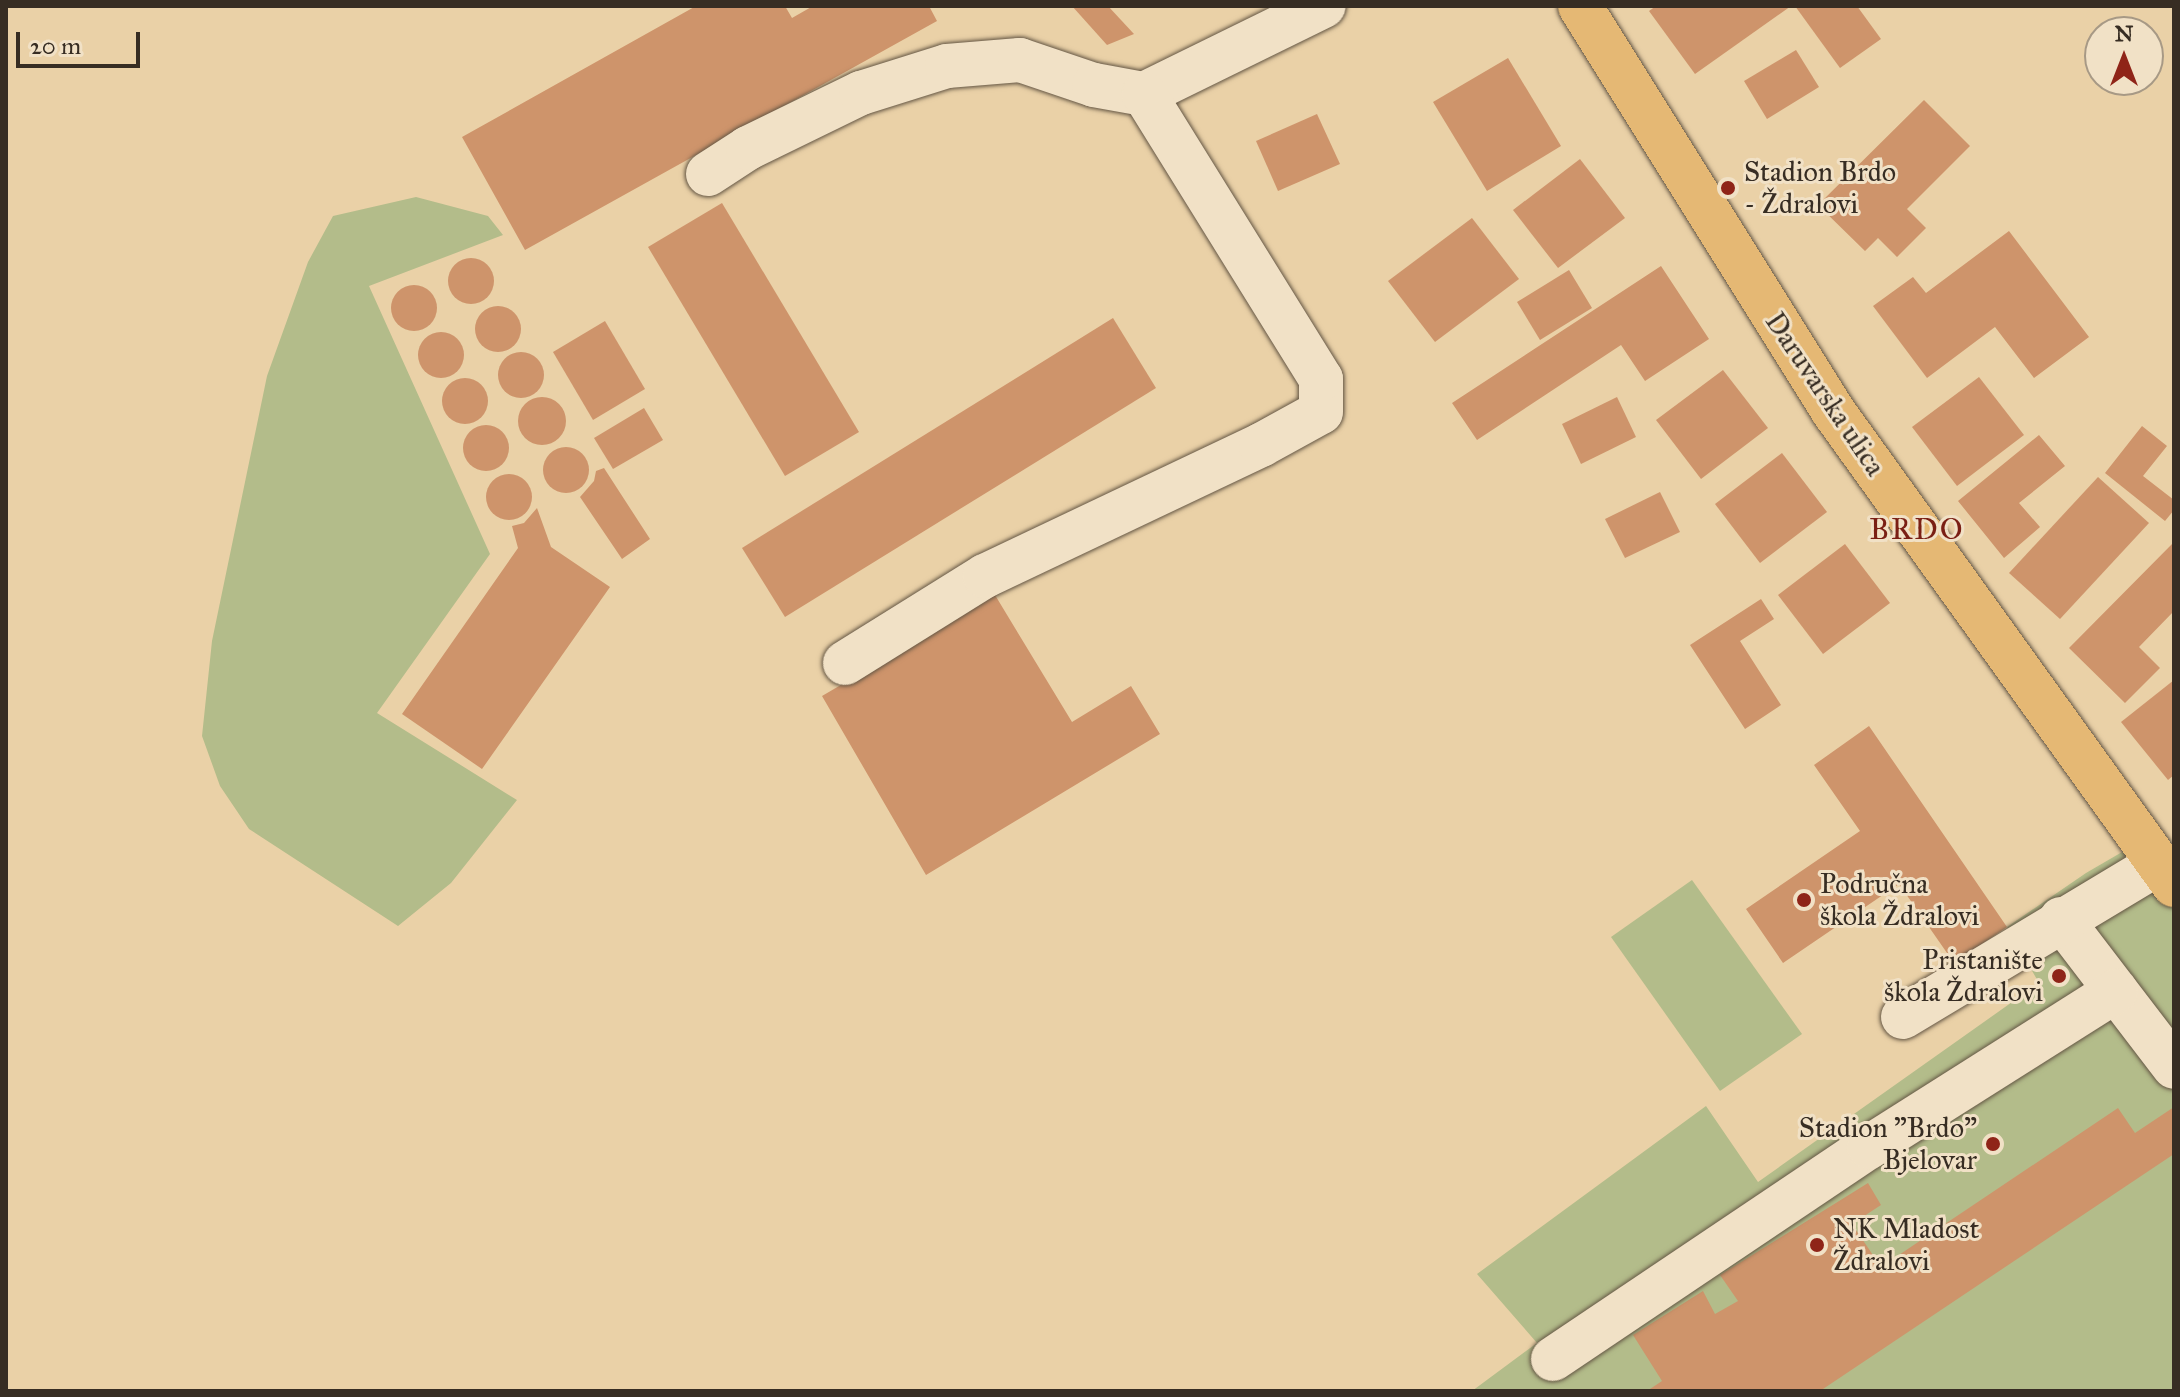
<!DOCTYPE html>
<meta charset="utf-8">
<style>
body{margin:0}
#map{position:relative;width:2180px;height:1397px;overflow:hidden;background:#ead1a7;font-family:"IM FELL Great Primer",serif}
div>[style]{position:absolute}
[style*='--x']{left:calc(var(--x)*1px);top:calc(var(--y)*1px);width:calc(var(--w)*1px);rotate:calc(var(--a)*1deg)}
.green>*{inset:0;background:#b3bc8a}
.building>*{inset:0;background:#ce946b}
.round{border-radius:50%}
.roads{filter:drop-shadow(0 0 2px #645644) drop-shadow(0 0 2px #645644)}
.minor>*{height:44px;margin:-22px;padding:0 22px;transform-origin:22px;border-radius:22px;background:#f1e1c6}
.major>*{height:44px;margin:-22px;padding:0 22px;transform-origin:22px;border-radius:22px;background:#e5b874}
.dots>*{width:22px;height:22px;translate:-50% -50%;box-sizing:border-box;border:4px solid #f1e1c6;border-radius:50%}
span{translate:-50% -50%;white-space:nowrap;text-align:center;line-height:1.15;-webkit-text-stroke:6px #f1e1c6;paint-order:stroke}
.poi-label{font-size:28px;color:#372d23}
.left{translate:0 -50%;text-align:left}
.right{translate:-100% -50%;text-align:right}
.street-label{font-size:28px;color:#372d23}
.neighbourhood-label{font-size:30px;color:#7a1f14;letter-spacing:2px}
.frame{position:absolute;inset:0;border:8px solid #372d23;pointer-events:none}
.north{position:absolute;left:2084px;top:16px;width:80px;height:80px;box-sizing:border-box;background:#f1e1c6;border:2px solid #a79985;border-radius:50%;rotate:0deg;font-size:22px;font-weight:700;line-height:32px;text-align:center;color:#372d23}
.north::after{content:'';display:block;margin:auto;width:28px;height:36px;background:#8f2418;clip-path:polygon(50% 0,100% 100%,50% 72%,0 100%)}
.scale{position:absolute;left:16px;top:32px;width:124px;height:36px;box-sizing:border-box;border:4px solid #372d23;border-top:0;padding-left:10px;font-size:24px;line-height:28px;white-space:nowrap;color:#372d23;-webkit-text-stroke:6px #f1e1c6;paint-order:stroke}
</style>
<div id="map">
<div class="green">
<i style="clip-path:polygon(416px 197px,488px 216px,503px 235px,369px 286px,490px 554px,377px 713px,517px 800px,451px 883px,398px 926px,249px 829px,220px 786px,202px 736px,212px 641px,267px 376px,308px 262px,333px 216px)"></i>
<i style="clip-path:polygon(2141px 841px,2174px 889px,2174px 1391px,1472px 1391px,1537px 1343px,1477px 1274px,1706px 1106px,1758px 1182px,2039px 983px,2007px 927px,2086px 873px)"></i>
<i style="clip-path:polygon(1692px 880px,1802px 1034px,1720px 1091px,1611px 937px)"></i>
</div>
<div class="building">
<i style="clip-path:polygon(696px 6px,785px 6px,792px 18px,813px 6px,929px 6px,937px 21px,525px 250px,462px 137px)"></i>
<i style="clip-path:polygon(1072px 6px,1108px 6px,1134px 34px,1107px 45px)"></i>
<i style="clip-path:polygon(1656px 6px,1791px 6px,1695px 74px,1649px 11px)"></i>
<i style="clip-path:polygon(1795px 6px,1857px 6px,1881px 39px,1840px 68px)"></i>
<i style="clip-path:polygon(1796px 50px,1819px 87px,1767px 119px,1744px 81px)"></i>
<i style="clip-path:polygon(1508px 58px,1561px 146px,1487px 191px,1433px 102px)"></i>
<i style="clip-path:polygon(1924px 100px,1970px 146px,1907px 209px,1926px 228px,1897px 257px,1878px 238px,1865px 251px,1818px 205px)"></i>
<i style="clip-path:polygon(1317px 114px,1340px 164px,1278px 191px,1256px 141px)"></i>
<i style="clip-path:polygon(1580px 159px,1625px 218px,1558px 268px,1513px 210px)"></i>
<i style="clip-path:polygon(722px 203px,859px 432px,785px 476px,648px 247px)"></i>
<i style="clip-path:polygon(1472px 218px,1519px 279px,1435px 342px,1388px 281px)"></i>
<i style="clip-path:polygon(2009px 231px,2089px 337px,2034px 378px,1995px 327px,1927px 378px,1873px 306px,1913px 277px,1926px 293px)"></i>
<i class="round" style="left:448px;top:258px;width:46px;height:46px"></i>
<i style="clip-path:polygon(1661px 266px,1709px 339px,1645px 381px,1621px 345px,1477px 440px,1452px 403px)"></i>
<i style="clip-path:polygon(1569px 270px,1592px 308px,1540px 340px,1517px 302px)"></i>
<i class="round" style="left:391px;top:285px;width:46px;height:46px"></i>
<i class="round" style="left:475px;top:306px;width:46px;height:46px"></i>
<i style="clip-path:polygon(1113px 318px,1156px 388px,785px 617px,742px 548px)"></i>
<i style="clip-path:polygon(605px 321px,645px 389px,593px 420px,553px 352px)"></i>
<i class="round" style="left:418px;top:332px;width:46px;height:46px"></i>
<i class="round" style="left:498px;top:352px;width:46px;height:46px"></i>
<i style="clip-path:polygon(1723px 370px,1768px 428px,1701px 479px,1656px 420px)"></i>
<i style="clip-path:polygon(1979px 377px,2024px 435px,1957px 486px,1912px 427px)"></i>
<i class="round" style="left:442px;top:378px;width:46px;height:46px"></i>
<i style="clip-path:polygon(1617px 397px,1636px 437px,1581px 464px,1562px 424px)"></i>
<i class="round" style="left:518px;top:397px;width:48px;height:48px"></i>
<i style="clip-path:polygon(644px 408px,663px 440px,613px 469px,594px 438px)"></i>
<i class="round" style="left:463px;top:425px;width:46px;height:46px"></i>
<i style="clip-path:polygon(2142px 426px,2167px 446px,2143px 476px,2174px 500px,2174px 510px,2165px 521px,2105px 473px)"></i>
<i style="clip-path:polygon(2039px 435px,2065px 466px,2019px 503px,2040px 527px,2004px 558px,1958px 501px)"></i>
<i class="round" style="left:543px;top:447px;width:46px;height:46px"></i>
<i style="clip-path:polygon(1782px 453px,1827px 512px,1760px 563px,1715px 504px)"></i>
<i style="clip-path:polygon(604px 468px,650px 539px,622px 559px,580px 497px,594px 481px,596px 471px)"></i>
<i class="round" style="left:486px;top:474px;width:46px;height:46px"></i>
<i style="clip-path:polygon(2098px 477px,2149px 523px,2060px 619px,2009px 573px)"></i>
<i style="clip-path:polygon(1660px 492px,1680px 532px,1625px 558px,1605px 519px)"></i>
<i style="clip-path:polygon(537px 508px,551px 547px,610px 587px,482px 769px,402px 714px,518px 548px,512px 526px,524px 523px)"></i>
<i style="clip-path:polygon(2174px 542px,2174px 611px,2139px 647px,2160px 668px,2125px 703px,2069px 648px)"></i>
<i style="clip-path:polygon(1845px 544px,1890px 603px,1823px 654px,1778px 595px)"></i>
<i style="clip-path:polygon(995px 595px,1072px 722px,1131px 686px,1160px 734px,926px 875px,822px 696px)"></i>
<i style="clip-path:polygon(1761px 599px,1774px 619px,1740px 641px,1781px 705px,1745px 729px,1690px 645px)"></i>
<i style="clip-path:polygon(2174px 680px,2174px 775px,2168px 780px,2121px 722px)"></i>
<i style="clip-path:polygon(1869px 726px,2007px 927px,1954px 963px,1899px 884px,1783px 963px,1746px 909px,1860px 831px,1814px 765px)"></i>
<i style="clip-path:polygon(2174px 1107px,2174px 1154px,1820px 1391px,1647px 1391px,1662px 1381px,1633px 1335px,1703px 1291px,1715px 1314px,1738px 1301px,1720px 1275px,1868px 1183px,1881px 1205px,1852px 1224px,1881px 1267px,2118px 1108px,2135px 1133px)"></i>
</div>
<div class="roads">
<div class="minor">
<i style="--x:708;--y:174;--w:48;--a:-33"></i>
<i style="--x:748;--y:148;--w:126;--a:-26"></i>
<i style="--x:861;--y:93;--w:90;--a:-17.4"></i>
<i style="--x:947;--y:66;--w:73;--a:-4.7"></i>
<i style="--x:1020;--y:60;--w:78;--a:18.7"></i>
<i style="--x:1094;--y:85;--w:51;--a:10.2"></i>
<i style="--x:1144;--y:94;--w:200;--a:-26.1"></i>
<i style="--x:845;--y:663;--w:165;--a:-31.9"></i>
<i style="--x:985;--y:576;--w:306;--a:-25.4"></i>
<i style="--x:1261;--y:445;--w:68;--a:-28.8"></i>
<i style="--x:1321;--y:412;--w:33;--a:-90"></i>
<i style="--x:1321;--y:379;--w:335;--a:-121.8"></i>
<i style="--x:2061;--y:919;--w:186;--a:52.6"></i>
<i style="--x:1903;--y:1017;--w:299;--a:-31"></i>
<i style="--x:1553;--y:1359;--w:381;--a:-33.9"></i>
<i style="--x:1869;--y:1147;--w:292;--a:-32.3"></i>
</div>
<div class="major">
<i style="--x:1580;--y:6;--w:478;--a:58"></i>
<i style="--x:1833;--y:411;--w:584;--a:54.27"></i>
</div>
</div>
<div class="dots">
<i style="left:1728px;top:188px;background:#8f2418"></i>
<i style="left:1804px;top:900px;background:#8f2418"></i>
<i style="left:2059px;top:976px;background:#8f2418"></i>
<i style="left:1993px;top:1144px;background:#8f2418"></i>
<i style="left:1817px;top:1245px;background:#8f2418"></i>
</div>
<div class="poi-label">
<span class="left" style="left:1744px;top:188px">Stadion Brdo<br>- Ždralovi</span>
<span class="left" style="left:1820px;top:900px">Područna<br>škola Ždralovi</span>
<span class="right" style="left:2043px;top:976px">Pristanište<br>škola Ždralovi</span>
<span class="right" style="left:1977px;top:1144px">Stadion "Brdo"<br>Bjelovar</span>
<span class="left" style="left:1833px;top:1245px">NK Mladost<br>Ždralovi</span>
</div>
<div class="street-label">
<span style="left:1825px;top:394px;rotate:56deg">Daruvarska ulica</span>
</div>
<div class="neighbourhood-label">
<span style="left:1917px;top:529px">BRDO</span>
</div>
<div class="frame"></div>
<div class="north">N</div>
<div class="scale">20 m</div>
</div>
